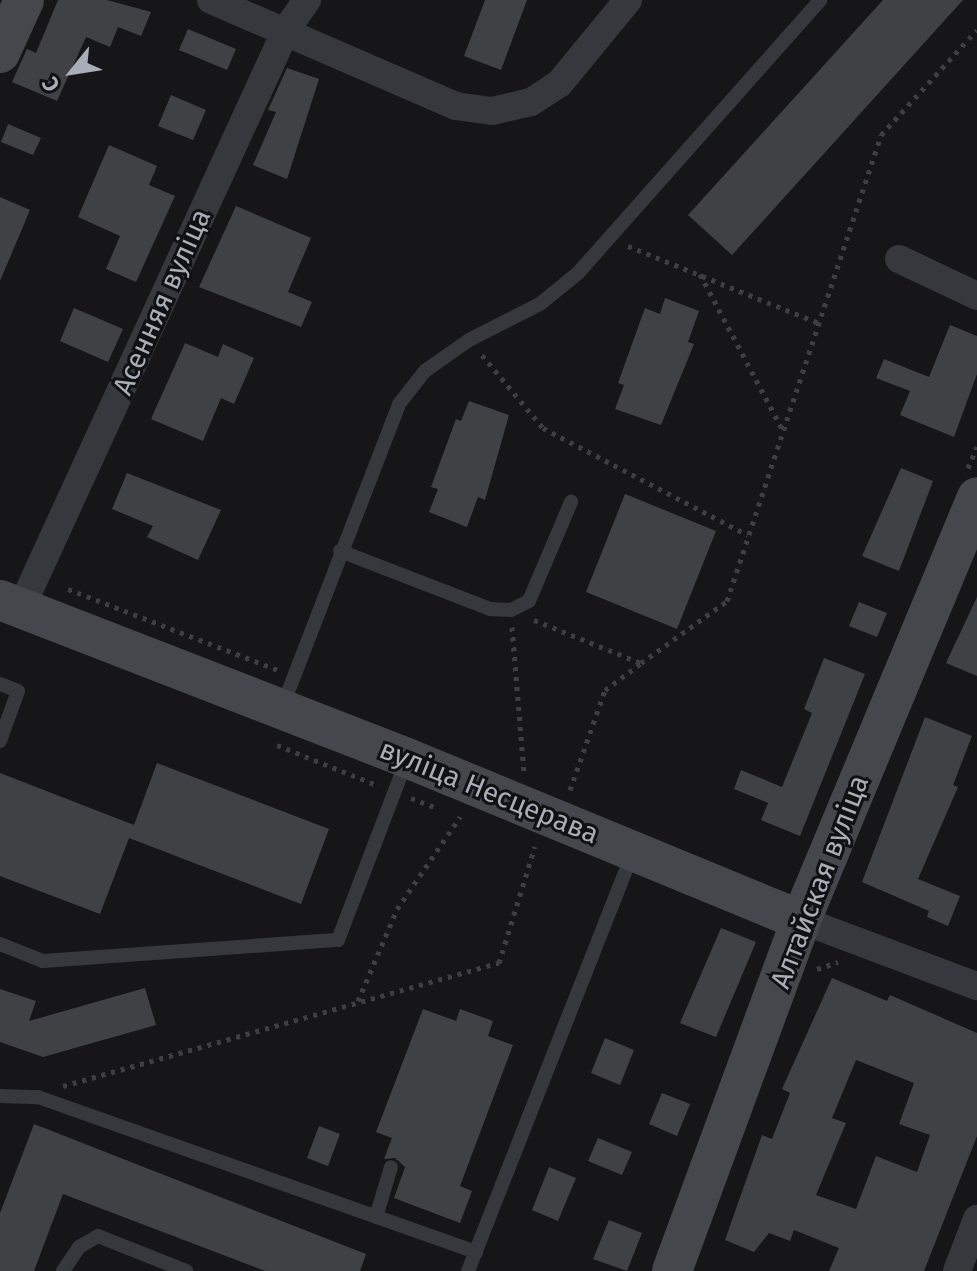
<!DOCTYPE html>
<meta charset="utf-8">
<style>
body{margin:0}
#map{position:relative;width:977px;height:1271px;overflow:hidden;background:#161618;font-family:"Fira Sans",sans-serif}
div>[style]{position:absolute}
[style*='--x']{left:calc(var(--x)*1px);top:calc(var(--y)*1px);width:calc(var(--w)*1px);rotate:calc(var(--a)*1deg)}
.building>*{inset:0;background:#404145}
.path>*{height:5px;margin-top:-2.5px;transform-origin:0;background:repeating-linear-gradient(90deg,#3d3f44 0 4px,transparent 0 10px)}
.lane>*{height:14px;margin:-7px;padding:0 7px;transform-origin:7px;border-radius:7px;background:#37383d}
.street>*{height:28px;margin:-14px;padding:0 14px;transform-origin:14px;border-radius:14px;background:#37383d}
.secondary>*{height:40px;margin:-20px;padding:0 20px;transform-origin:20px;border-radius:20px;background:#45474d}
span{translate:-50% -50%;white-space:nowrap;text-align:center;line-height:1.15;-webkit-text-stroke:6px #111113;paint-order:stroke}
.street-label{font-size:28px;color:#a8adb8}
.north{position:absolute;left:32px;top:32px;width:80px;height:80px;-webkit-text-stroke:6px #111113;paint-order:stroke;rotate:240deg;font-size:22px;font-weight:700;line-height:32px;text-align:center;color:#a8adb8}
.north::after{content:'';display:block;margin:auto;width:28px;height:36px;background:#a8adb8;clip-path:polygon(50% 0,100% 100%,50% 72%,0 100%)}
</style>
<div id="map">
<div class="building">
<i style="clip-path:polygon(58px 0,107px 0,151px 12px,141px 36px,118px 27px,110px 47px,86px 37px,57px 101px,12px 82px,27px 49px,36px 53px)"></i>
<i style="clip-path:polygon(485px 0,527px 0,501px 70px,464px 56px)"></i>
<i style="clip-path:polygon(883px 0,963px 0,732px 255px,688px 215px)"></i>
<i style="clip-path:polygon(188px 29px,236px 49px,227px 70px,179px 50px)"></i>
<i style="clip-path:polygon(287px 68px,319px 79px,287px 179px,253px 165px,276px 112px,268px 110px)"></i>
<i style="clip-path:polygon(171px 95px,206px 110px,193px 140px,158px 126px)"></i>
<i style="clip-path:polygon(8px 124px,41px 138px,33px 155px,1px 142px)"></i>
<i style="clip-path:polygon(109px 145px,157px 166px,149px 185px,175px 196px,136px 282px,106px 269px,120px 236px,78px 217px)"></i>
<i style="clip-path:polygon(0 197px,30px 210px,0 281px)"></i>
<i style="clip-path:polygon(236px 206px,311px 238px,288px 292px,312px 302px,301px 327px,199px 287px)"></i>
<i style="clip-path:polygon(665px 298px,699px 311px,688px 342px,694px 344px,661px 425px,615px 409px,624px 385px,618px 383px,645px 308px,660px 314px)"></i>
<i style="clip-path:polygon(74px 308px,123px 329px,108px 362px,60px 341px)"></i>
<i style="clip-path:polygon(950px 325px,977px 336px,977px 374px,954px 437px,900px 415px,910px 391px,876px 378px,884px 359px,929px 377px)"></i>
<i style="clip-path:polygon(185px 343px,218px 357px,223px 344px,254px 358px,234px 404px,221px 398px,203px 441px,151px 419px)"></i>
<i style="clip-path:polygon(469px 401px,509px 415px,485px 500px,478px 497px,467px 527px,429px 512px,438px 489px,431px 487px,456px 419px,461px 421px)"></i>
<i style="clip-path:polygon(901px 468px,933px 481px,899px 571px,862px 556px)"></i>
<i style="clip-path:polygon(127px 473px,221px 510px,198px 560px,147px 537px,153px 526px,112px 509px)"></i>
<i style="clip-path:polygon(625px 494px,716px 531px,677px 629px,586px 592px)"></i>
<i style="clip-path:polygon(977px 597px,977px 676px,946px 663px)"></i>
<i style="clip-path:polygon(859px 602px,887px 613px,877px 637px,849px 626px)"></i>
<i style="clip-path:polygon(824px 658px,865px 674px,800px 836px,761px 820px,768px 803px,734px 789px,741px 770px,782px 787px,812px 713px,804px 709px)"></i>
<i style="clip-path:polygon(925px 717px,972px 736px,953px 785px,958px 787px,918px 879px,960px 896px,948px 926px,927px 917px,929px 911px,862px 882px)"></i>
<i style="clip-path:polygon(157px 763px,329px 829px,301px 904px,129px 838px,100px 914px,0 876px,0 773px,134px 825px)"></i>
<i style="clip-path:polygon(721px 928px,756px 942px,716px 1037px,680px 1023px)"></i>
<i style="clip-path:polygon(evenodd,832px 978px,887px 1001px,890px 995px,977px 1033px,977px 1136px,924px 1271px,829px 1271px,839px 1248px,794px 1230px,790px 1241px,769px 1233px,754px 1252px,725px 1240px,762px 1135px,772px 1139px,790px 1093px,782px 1089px,832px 978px,856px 1060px,914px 1083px,899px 1124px,930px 1135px,917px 1172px,876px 1156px,856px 1209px,816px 1195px,846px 1123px,832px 1118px,856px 1060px)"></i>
<i style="clip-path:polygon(145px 988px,156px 1025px,43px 1057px,0 1042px,0 989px,36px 1001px,29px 1021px)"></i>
<i style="clip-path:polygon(423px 1009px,456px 1021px,460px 1009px,493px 1021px,488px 1036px,513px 1045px,460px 1186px,472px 1191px,460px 1223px,394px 1198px,405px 1167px,395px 1158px,384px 1159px,392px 1138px,376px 1132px)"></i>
<i style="clip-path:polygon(605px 1038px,634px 1050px,620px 1085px,591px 1073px)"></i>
<i style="clip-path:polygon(662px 1093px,690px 1104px,677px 1136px,649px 1124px)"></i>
<i style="clip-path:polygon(34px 1124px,366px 1254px,360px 1271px,265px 1271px,63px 1194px,34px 1271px,0 1271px,0 1213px)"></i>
<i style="clip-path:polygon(319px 1126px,340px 1134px,328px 1166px,307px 1158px)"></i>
<i style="clip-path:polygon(598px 1138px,632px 1152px,622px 1175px,588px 1161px)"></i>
<i style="clip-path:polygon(549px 1167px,576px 1178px,558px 1221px,532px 1210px)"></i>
<i style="clip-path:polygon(609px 1220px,642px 1233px,627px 1271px,593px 1259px)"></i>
</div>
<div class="path">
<i style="--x:628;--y:246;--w:206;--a:22"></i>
<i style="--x:700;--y:274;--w:178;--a:62.1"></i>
<i style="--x:482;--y:355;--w:95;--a:50.1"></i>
<i style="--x:543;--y:428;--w:231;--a:27.6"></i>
<i style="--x:968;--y:468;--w:23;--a:-67"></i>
<i style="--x:68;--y:589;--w:225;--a:21.1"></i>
<i style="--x:534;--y:620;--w:115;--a:21.9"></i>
<i style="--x:641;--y:663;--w:106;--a:-35.8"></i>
<i style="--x:727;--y:601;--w:491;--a:-71.7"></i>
<i style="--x:881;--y:135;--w:142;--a:-47.6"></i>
<i style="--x:512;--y:627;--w:146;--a:85.3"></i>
<i style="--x:277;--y:745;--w:110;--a:21.9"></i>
<i style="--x:570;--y:790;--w:106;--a:-70.7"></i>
<i style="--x:605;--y:690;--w:44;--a:-36.6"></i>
<i style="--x:411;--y:798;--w:26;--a:21"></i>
<i style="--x:817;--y:969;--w:22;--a:-18"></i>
<i style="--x:358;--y:1001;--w:100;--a:-67"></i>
<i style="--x:397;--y:909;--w:112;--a:-55.6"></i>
<i style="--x:63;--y:1086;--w:453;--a:-15.8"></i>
<i style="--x:499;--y:963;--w:122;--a:-72.9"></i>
</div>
<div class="lane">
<i style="--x:340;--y:551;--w:161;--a:21.1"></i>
<i style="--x:490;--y:609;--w:21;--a:3"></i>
<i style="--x:511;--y:610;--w:20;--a:-27"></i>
<i style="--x:529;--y:601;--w:108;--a:-67"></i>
<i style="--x:0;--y:684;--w:19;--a:21"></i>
<i style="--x:18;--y:691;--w:53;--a:109.8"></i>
<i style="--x:283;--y:705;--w:323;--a:-68.9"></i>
<i style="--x:399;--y:404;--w:42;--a:-51.8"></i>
<i style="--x:425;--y:371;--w:54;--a:-35.2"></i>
<i style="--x:469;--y:340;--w:80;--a:-26.9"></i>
<i style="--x:540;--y:304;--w:49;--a:-39.2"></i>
<i style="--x:578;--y:273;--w:365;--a:-48.4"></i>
<i style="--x:0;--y:944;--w:46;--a:21.6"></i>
<i style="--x:43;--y:961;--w:296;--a:-4.1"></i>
<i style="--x:338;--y:940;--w:194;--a:-69.1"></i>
<i style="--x:0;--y:1096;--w:38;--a:2"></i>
<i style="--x:38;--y:1097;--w:465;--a:19.5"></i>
<i style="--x:376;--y:1217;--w:52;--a:-73.3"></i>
<i style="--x:63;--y:1271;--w:29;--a:-56"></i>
<i style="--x:79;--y:1247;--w:22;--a:-30"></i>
<i style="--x:98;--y:1236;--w:95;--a:21.7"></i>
<i style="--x:468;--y:1271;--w:447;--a:-68.5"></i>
</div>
<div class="street">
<i style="--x:211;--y:0;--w:267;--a:23.4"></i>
<i style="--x:456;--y:106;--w:36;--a:8"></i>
<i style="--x:492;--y:111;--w:40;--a:-13"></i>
<i style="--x:531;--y:102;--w:33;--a:-33"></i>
<i style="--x:559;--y:84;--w:109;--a:-50.6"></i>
<i style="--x:899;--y:259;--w:86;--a:25.4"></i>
<i style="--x:21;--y:608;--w:636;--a:-65.37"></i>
<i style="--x:286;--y:30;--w:37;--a:-55"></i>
<i style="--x:801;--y:920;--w:188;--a:20.6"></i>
<i style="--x:957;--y:1271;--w:56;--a:-69"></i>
</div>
<div class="secondary">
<i style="--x:0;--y:53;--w:58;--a:-65.6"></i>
<i style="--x:0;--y:600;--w:437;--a:21.2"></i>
<i style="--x:407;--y:758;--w:426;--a:22.4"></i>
<i style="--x:672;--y:1271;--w:374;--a:-69.8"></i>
<i style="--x:801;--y:920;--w:458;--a:-67.4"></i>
</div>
<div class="street-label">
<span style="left:162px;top:302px;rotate:-66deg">Асенняя вуліца</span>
<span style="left:489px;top:792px;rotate:22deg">вуліца Несцерава</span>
<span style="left:820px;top:882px;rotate:-69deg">Алтайская вуліца</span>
</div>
<div class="north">С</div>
</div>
